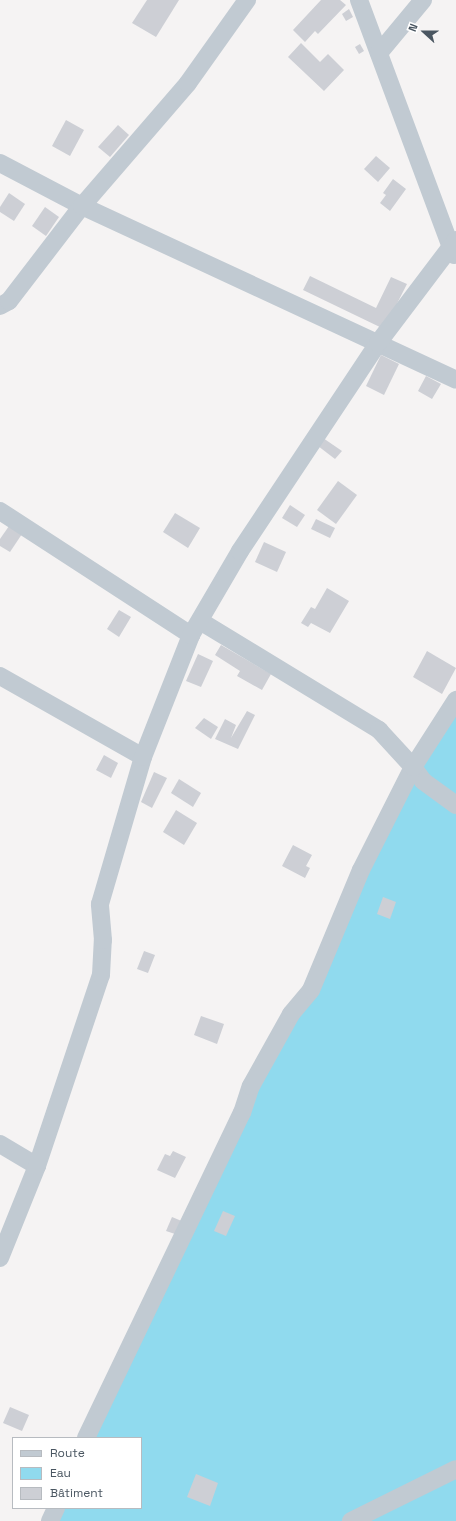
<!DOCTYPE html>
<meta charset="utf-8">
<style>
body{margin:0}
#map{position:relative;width:456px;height:1521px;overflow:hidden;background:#f5f3f3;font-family:"Space Grotesk",sans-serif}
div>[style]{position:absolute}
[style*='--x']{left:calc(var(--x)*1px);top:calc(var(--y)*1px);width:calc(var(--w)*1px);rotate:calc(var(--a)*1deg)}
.water>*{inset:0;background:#90daee}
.building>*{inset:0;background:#cdcfd5}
.minor>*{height:18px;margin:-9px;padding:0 9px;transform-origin:9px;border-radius:9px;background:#c1cad2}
span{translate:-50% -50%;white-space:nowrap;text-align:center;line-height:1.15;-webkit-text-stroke:3.5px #fff;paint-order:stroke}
.legend{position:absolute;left:12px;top:1437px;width:130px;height:72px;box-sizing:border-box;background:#fff;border:1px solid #b7bbc0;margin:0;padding:5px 7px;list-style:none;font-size:12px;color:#4a5661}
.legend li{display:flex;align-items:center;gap:8px;height:20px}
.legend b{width:20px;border:1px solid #b7bbc0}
.north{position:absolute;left:404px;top:12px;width:40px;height:40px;-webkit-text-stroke:3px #fff;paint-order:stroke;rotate:291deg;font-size:11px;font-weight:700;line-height:16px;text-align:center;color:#4a5661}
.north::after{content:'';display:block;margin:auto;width:14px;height:18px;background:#4a5661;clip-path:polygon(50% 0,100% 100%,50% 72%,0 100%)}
</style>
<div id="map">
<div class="water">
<i style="clip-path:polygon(456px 700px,456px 1521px,50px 1521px,56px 1508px,141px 1508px,141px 1438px,86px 1438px,106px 1391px)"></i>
</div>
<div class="building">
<i style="clip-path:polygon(147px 0,179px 0,156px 37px,132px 23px)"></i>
<i style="clip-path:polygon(321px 0,340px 0,346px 5px,318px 34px,315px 31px,305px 42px,293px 30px)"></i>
<i style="clip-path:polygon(349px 9px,353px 17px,346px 21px,342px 14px)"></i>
<i style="clip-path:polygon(301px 43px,320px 62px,328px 54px,344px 70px,324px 91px,288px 57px)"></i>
<i style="clip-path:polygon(360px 44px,364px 51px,359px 54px,355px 47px)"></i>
<i style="clip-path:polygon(66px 120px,84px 130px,70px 156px,52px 146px)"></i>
<i style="clip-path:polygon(118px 125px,129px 135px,110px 157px,98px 147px)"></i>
<i style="clip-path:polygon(376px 156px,390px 168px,378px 182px,364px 169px)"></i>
<i style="clip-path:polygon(393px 179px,406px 189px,390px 211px,380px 203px,386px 195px,383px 193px)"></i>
<i style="clip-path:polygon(9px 193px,25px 204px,14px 221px,0 212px,0 207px)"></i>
<i style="clip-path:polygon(45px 207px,59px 217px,46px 236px,32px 226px)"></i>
<i style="clip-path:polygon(310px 276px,376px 308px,391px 277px,407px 284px,384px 329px,303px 290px)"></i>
<i style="clip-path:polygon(381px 355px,399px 364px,384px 395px,366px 386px)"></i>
<i style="clip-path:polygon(426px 376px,441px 384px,432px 399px,418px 391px)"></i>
<i style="clip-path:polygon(323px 438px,342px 451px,335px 459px,318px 446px)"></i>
<i style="clip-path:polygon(338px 481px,357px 495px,336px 524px,317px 510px)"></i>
<i style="clip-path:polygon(290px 505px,305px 515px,297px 527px,282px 518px)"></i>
<i style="clip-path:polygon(175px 513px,200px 528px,188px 548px,163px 532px)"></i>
<i style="clip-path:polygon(316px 519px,335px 528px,330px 538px,311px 529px)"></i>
<i style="clip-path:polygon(9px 526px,22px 534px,10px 552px,0 546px,0 539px)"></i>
<i style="clip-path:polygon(264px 542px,286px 552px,277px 572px,255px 562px)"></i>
<i style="clip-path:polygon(327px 588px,349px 601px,330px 633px,311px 623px,308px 627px,301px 623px,311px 607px,315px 609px)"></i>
<i style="clip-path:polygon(119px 610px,131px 617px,119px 637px,107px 629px)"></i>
<i style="clip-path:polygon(221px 645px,271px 674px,262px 690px,237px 676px,240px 671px,215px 655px)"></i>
<i style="clip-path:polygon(427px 651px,456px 668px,442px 694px,413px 677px)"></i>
<i style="clip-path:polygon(198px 654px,213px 661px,201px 687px,186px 681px)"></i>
<i style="clip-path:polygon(247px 711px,255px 715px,238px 749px,215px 739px,225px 719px,236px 725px,231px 738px)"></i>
<i style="clip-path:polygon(204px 718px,218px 727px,211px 739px,195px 728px)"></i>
<i style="clip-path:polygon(104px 755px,118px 763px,111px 778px,96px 770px)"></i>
<i style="clip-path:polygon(154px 772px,167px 778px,152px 808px,141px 802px)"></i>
<i style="clip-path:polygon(179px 779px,201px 793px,193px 807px,171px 793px)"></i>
<i style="clip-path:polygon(176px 810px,197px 823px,184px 845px,163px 832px)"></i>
<i style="clip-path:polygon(293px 845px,312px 855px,306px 866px,310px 868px,305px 878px,282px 866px)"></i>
<i style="clip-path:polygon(383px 897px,396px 902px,390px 919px,377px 914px)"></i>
<i style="clip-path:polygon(144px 951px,155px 955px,148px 973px,137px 969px)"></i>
<i style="clip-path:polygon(201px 1016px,224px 1024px,217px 1044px,194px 1035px)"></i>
<i style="clip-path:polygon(173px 1151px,186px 1157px,175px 1178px,157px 1170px,165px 1154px,170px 1156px)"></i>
<i style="clip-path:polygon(223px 1211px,235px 1216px,226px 1236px,214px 1231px)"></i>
<i style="clip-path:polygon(172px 1217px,184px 1222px,178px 1235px,166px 1231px)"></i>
<i style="clip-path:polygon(10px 1407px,29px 1415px,22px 1431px,3px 1423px)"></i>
<i style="clip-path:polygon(196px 1474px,218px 1483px,210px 1506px,187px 1497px)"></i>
</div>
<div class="minor">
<i style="--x:359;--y:0;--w:272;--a:69.6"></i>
<i style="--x:379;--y:53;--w:69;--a:-50.3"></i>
<i style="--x:0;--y:163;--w:93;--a:27.7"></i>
<i style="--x:82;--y:206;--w:412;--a:24.9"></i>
<i style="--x:0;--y:306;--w:10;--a:-29"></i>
<i style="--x:9;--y:301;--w:120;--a:-52.5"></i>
<i style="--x:82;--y:206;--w:162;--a:-49.2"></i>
<i style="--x:188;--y:83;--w:102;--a:-54.6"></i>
<i style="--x:0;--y:511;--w:228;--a:33"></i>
<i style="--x:200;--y:621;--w:210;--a:31.3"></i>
<i style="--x:379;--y:730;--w:50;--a:47.4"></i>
<i style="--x:413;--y:767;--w:17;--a:54"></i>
<i style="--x:423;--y:781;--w:41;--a:36"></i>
<i style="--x:0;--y:676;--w:164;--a:29.5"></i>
<i style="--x:0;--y:1144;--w:43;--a:30.7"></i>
<i style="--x:0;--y:1258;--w:99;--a:-68.1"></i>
<i style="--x:37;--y:1166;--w:201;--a:-71.5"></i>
<i style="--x:101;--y:975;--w:35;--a:-87"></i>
<i style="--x:103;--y:940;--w:36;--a:-95"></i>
<i style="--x:100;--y:904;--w:153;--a:-73.7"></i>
<i style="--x:143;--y:757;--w:131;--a:-68.5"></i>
<i style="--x:191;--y:635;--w:97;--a:-59.7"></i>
<i style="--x:240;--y:551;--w:250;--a:-56.4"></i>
<i style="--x:378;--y:343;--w:129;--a:-52.9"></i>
<i style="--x:86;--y:1438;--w:361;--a:-64.4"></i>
<i style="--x:242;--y:1113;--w:28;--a:-72"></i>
<i style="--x:251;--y:1086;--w:82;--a:-60.9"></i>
<i style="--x:291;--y:1014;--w:31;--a:-50"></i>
<i style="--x:311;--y:990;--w:130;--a:-67.4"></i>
<i style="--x:361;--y:870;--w:115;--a:-63.2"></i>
<i style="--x:413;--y:767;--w:80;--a:-57.3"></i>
<i style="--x:50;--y:1521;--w:14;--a:-65"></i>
<i style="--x:351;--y:1521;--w:117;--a:-26.3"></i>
</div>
<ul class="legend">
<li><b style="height:5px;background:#c1cad2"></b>Route</li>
<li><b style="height:11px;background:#90daee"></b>Eau</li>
<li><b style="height:11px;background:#cdcfd5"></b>Bâtiment</li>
</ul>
<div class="north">N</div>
</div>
